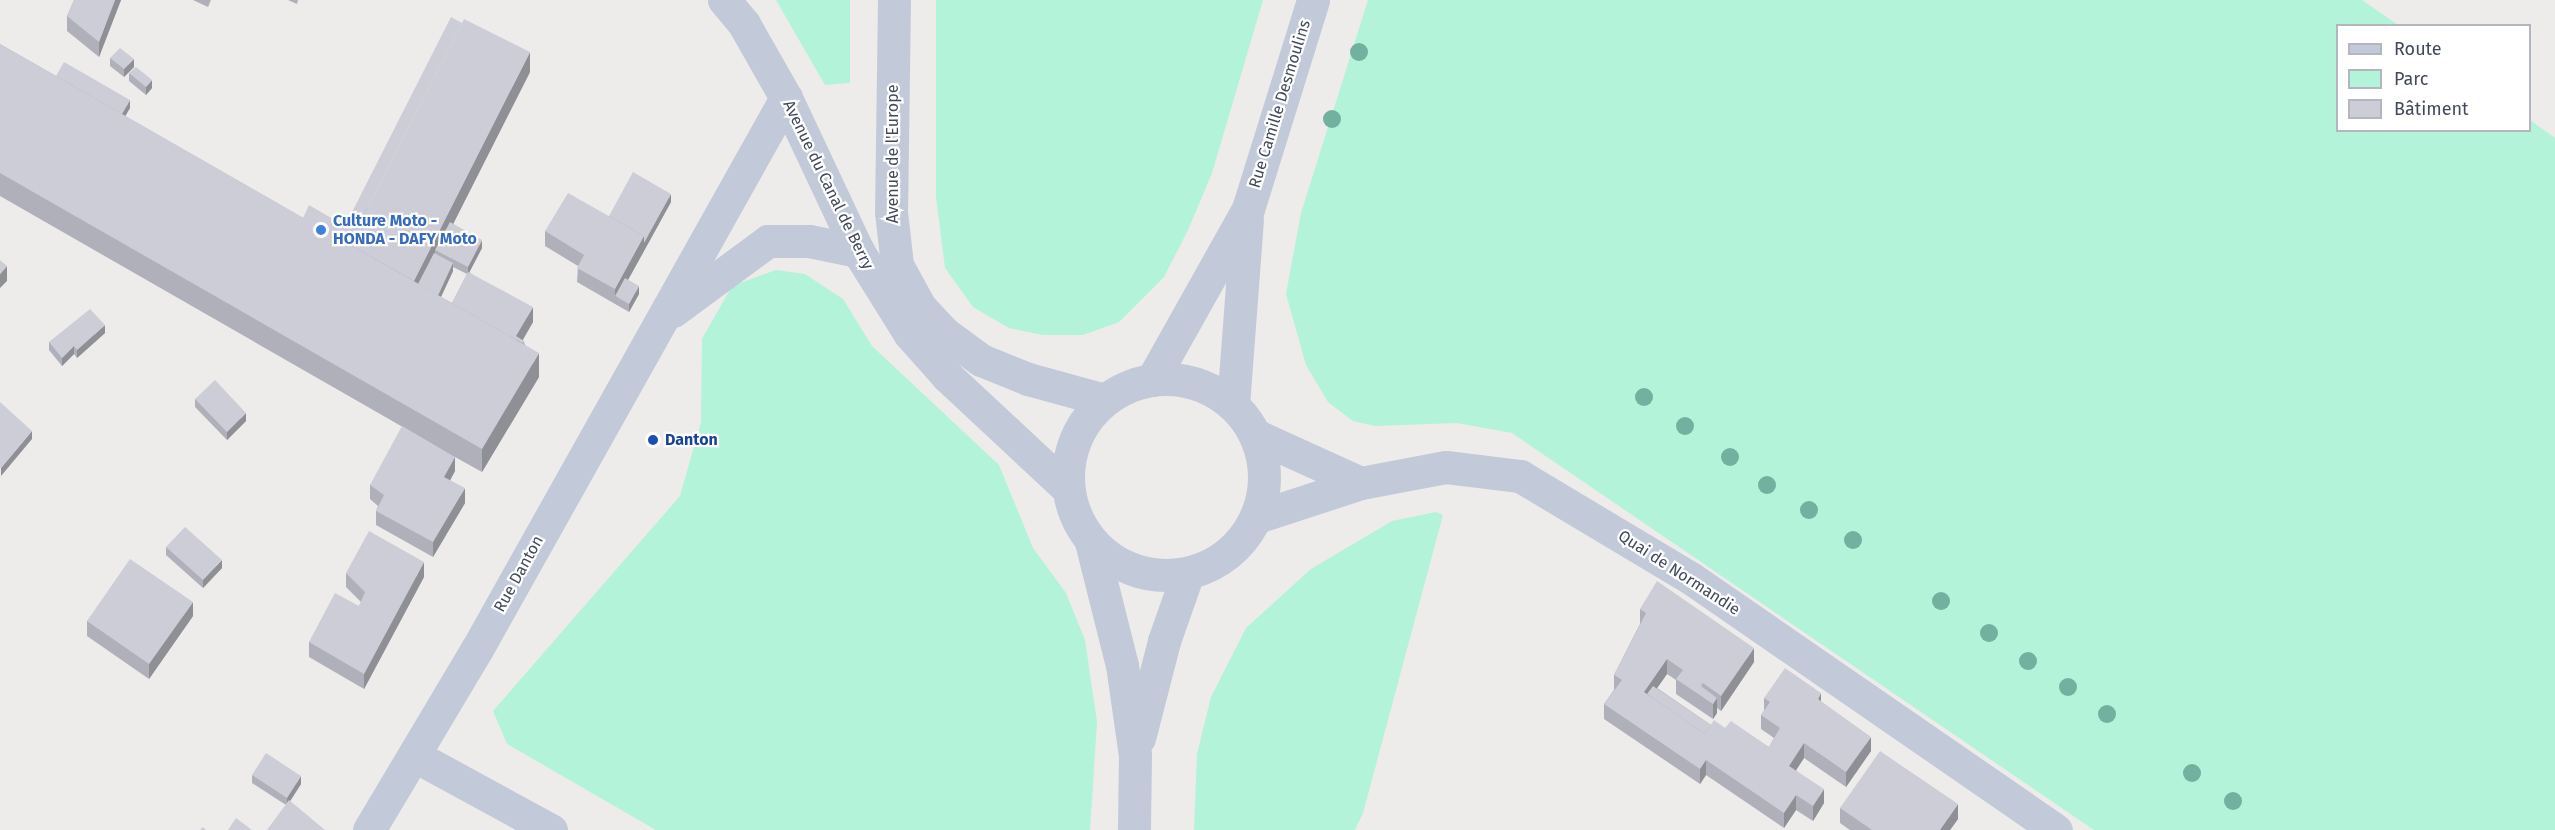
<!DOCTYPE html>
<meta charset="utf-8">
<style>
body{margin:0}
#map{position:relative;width:2555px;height:830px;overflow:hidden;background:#eeebeb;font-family:"Fira Sans",sans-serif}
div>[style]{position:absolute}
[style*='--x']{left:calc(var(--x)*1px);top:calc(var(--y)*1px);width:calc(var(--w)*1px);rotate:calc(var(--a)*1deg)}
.green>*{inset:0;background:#b2f3d9}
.minor>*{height:33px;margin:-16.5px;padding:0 16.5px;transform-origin:16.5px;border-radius:16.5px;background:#c2c9d8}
.tertiary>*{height:33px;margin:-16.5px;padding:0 16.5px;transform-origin:16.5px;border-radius:16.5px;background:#c2c9d8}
.tertiary>.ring{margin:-16.5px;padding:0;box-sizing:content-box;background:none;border:33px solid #c2c9d8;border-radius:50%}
.trees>*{width:18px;height:18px;margin:-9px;border-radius:50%;background:#72b19f}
.wall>*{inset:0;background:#afb0b9}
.shaded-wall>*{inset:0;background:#8f9096}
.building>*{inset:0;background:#cccdd7}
.dots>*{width:16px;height:16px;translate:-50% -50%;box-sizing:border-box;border:3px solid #fff;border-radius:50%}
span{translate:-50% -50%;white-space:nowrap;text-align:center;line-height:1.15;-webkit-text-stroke:4.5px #fff;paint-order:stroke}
.street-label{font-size:16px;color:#42495a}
.shop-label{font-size:16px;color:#366cbe;font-weight:700}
.left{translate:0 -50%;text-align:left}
.transit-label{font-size:16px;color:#164399;font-weight:700}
.legend{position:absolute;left:2336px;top:24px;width:195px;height:108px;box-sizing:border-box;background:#fff;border:2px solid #b3b6bd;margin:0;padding:8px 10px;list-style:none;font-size:18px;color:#42495a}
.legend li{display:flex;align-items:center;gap:12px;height:30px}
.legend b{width:30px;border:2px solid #b3b6bd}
</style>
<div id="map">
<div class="green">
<i style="clip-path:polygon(776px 0,850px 0,850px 83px,825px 85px)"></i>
<i style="clip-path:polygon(936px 0,1263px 0,1212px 173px,1188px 230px,1164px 277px,1119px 322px,1083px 335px,1043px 335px,1009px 328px,973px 307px,945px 268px,936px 197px)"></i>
<i style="clip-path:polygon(1368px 0,2362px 0,2398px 25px,2338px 26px,2338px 130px,2530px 130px,2530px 120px,2555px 138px,2555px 830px,2094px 830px,1512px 433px,1457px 423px,1375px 426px,1353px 421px,1328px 402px,1306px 365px,1286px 294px,1301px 213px)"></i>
<i style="clip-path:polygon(776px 270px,805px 274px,843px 299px,872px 346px,999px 465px,1033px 548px,1066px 593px,1085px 640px,1097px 722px,1090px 830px,656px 830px,507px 744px,493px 711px,680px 496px,701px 422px,702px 339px,732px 286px)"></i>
<i style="clip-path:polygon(1436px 512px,1443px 515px,1363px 813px,1355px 830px,1194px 830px,1197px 754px,1211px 697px,1246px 628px,1311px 569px,1392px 521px)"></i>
</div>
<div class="minor">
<i style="--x:724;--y:0;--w:31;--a:50"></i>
<i style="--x:744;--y:24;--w:85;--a:60.4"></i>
<i style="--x:786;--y:98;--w:169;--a:64.8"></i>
<i style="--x:858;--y:251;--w:97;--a:58.1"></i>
<i style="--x:909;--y:333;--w:57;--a:48.5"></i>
<i style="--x:947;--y:376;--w:166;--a:43"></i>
<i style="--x:894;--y:0;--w:212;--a:90.8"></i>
<i style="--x:891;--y:212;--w:53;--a:83.5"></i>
<i style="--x:897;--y:265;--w:48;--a:61.3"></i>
<i style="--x:920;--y:307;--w:34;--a:47"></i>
<i style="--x:943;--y:332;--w:47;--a:36.4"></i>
<i style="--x:981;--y:360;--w:51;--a:22"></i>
<i style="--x:1028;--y:379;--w:80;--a:15.3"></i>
<i style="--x:673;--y:311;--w:118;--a:-36.4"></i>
<i style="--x:768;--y:241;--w:41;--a:0"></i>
<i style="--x:809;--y:241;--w:50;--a:11.5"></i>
<i style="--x:1255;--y:435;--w:116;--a:24.4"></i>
<i style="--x:1257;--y:517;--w:109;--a:-18.1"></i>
<i style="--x:1361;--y:483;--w:86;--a:-10.7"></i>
<i style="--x:1446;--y:467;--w:75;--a:6.9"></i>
<i style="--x:1520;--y:476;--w:200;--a:30.9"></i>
<i style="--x:1692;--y:579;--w:442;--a:34.6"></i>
<i style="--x:415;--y:756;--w:155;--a:28.6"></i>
<i style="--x:369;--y:830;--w:211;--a:-59.2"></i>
<i style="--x:477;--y:649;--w:632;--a:-60.72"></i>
</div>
<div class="tertiary">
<i class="ring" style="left:1068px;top:379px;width:163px;height:163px"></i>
<i style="--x:1152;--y:380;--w:196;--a:-60.7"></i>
<i style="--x:1248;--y:209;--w:219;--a:-72.7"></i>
<i style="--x:1233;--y:405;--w:186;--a:-85.7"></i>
<i style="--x:1091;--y:542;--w:127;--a:75.9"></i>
<i style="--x:1122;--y:665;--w:91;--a:81.8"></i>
<i style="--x:1135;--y:755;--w:75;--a:90.8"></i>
<i style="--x:1139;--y:738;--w:100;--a:-75.5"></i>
<i style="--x:1164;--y:641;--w:72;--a:-70.6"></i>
</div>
<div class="trees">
<i style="left:1359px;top:52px"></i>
<i style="left:1332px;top:119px"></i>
<i style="left:1644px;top:397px"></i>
<i style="left:1685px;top:426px"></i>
<i style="left:1730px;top:457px"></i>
<i style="left:1767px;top:485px"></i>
<i style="left:1809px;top:510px"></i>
<i style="left:1853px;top:540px"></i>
<i style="left:1941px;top:601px"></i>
<i style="left:1989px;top:633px"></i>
<i style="left:2028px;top:661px"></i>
<i style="left:2068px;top:687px"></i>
<i style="left:2107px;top:714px"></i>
<i style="left:2192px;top:773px"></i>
<i style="left:2233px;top:801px"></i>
</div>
<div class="wall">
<i style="clip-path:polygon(74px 0,121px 0,99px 57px,67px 31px,67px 16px)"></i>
<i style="clip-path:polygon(193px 0,211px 0,208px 7px)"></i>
<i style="clip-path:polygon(288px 0,298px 0,297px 4px)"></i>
<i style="clip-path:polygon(evenodd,0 44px,56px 76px,130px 108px,125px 116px,303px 218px,345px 226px,530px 72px,453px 224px,482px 248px,469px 272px,533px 322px,523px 340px,539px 377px,482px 472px,455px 457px,455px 471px,450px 480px,465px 503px,433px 557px,376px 525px,376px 511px,378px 506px,370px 499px,370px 485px,415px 434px,0 196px,0 44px,453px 267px,467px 274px,452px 303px,441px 297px,453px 271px,453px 267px)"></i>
<i style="clip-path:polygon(110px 58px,134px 67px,124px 77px,110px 66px)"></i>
<i style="clip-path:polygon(129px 73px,152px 88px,146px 95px,129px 81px)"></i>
<i style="clip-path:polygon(671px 202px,628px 280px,639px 294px,629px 312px,577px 282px,578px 266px,545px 246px,545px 231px)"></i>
<i style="clip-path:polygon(105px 333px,77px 358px,74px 354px,62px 366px,49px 350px,49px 342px)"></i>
<i style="clip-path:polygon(195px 399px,246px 421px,227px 440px,195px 407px)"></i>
<i style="clip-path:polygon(166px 547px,222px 568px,203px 588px,166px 555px)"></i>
<i style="clip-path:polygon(346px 573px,424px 577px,364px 689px,309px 657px,309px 642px,359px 606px,361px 602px,346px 587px)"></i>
<i style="clip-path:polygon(1640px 609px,1754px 662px,1721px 711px,1717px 708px,1717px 713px,1713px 719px,1676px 694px,1676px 680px,1667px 674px,1657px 688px,1711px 725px,1725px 728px,1769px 747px,1774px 738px,1761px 729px,1761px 715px,1764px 711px,1764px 698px,1821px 702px,1871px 751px,1846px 787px,1804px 758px,1796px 770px,1824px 803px,1813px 821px,1796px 810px,1784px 828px,1706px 775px,1700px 784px,1604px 719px,1604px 704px,1614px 690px,1614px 675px,1640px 624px)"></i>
<i style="clip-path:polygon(193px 616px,149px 679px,87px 636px,87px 621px)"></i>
<i style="clip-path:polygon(252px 775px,301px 784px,290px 801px,286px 805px,252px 783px)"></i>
<i style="clip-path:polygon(1840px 808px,1958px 819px,1950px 830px,1850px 830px,1840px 823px)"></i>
</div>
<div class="shaded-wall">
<i style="clip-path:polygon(115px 0,121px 0,99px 57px,99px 42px)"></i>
<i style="clip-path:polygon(530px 52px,530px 72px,439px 252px,435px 250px,435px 258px,416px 296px,413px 283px)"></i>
<i style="clip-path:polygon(134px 59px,134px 67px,124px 77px,124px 69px)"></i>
<i style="clip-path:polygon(152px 80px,152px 88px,146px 95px,146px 87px)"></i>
<i style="clip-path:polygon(130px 100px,130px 108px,115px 134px,115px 126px)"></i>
<i style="clip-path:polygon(671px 194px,671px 202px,618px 298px,615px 296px,615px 289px,644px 236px)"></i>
<i style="clip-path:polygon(482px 240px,482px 248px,468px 275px,468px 267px)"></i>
<i style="clip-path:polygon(453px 263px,453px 271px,433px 314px,433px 307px)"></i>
<i style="clip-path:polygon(7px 266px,7px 281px,0 288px,0 274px)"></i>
<i style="clip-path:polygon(639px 286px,639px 294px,629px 312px,629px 304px)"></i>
<i style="clip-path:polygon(533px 307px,533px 322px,516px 351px,516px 336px)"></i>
<i style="clip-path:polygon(105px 325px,105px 333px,77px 358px,77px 350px)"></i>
<i style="clip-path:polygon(74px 346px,74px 354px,62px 366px,62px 358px)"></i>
<i style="clip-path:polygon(539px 353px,539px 377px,482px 472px,482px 449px)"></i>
<i style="clip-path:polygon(246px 413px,246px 421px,227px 440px,227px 432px)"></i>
<i style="clip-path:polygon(32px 431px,32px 439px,1px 476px,1px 468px)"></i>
<i style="clip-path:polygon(455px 457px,455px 471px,444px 492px,444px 477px)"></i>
<i style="clip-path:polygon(465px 488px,465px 503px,433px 557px,433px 542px)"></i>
<i style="clip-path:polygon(222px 560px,222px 568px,203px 588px,203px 580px)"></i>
<i style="clip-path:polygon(424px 562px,424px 577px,364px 689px,364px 674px)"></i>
<i style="clip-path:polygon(193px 602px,193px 616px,149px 679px,149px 664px)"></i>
<i style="clip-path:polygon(1754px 648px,1754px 662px,1721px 711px,1721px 696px)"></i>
<i style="clip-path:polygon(1667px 659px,1667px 674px,1648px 701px,1644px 692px)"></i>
<i style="clip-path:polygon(1821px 693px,1821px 708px,1818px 699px)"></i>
<i style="clip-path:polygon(1717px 698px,1717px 713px,1713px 719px,1713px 704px)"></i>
<i style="clip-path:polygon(1871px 737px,1871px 751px,1846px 787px,1846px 772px)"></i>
<i style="clip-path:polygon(1804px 743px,1804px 758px,1789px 781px,1789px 766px)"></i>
<i style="clip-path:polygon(1706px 760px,1706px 775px,1700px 784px,1700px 769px)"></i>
<i style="clip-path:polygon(301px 776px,301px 784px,287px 806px,287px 798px)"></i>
<i style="clip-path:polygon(1824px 789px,1824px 803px,1813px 821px,1813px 806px)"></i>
<i style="clip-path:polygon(1796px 795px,1796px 810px,1784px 828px,1784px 813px)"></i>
<i style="clip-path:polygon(1958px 804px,1958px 819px,1950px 830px,1940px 830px)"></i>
</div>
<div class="building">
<i style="clip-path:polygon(74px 0,115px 0,99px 42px,67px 16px)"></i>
<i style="clip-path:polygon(451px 17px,462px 23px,349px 244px,303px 218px,309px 205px,345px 226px)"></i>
<i style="clip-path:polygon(464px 19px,530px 52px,414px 281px,349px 244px)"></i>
<i style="clip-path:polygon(0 44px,539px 353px,482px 449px,0 173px)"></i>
<i style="clip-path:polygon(120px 48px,134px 59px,124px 69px,110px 58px)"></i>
<i style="clip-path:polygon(64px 62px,130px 100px,122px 114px,56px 76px)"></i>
<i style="clip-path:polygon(136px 67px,152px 80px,146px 87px,129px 73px)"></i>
<i style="clip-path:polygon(633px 172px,671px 194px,644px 243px,644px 236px,609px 216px)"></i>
<i style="clip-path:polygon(568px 193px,644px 236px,615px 289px,577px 268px,584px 255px,545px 231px)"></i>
<i style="clip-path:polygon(450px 222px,482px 240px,468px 267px,435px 250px)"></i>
<i style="clip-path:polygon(434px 253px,453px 263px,438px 295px,418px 284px)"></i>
<i style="clip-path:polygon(0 260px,7px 266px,0 274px)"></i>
<i style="clip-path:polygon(468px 272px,533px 307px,516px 336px,524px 341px,522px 343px,452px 303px)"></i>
<i style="clip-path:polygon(625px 278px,639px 286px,629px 304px,615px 296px)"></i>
<i style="clip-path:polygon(90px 309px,105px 325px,77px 350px,74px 346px,62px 358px,49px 342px)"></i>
<i style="clip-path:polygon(215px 380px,246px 413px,227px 432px,195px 399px)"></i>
<i style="clip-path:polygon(0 402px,32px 431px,1px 468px,0 468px)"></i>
<i style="clip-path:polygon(402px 426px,455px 457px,444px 477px,465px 488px,433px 542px,376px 511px,384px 495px,370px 485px)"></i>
<i style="clip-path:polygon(185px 527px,222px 560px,203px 580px,166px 547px)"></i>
<i style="clip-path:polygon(369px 531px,424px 562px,364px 674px,309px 642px,335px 593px,359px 606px,365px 592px,346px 573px)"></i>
<i style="clip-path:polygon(130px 559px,193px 602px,149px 664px,87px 621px)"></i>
<i style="clip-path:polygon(1657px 581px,1754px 648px,1721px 696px,1703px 683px,1701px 686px,1717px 698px,1713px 704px,1676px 679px,1683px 670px,1667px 659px,1644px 692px,1705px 734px,1714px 720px,1725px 728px,1731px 721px,1769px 747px,1780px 728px,1761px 715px,1770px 702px,1764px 698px,1785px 668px,1821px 693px,1818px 699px,1871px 737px,1846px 772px,1804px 743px,1789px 766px,1824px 789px,1813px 806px,1796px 795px,1784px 813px,1706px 760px,1700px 769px,1604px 704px,1622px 680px,1614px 675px,1646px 613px,1640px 609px)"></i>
<i style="clip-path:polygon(1653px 686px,1711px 725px,1705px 734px,1647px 694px)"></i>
<i style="clip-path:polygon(1880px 751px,1958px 804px,1940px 830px,1872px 830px,1840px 808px)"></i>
<i style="clip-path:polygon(266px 753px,301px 776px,287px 798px,252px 775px)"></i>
<i style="clip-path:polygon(289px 800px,325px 830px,267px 830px)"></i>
<i style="clip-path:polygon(236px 818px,252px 830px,228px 830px)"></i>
<i style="clip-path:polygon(203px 827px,206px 830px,200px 830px)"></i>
</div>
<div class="dots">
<i style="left:321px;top:230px;background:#3f7fe0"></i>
<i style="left:653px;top:440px;background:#1a4fb4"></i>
</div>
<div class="street-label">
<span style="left:1280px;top:104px;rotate:-73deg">Rue Camille Desmoulins</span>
<span style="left:893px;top:154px;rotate:-90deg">Avenue de l'Europe</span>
<span style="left:828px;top:185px;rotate:64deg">Avenue du Canal de Berry</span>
<span style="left:1679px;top:573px;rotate:33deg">Quai de Normandie</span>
<span style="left:519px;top:574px;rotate:-61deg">Rue Danton</span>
</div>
<div class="shop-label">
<span class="left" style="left:333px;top:230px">Culture Moto -<br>HONDA - DAFY Moto</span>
</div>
<div class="transit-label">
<span class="left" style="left:665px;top:440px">Danton</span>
</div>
<ul class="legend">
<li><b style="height:8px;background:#c2c9d8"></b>Route</li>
<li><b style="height:16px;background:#b2f3d9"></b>Parc</li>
<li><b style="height:16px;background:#cccdd7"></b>Bâtiment</li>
</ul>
</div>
